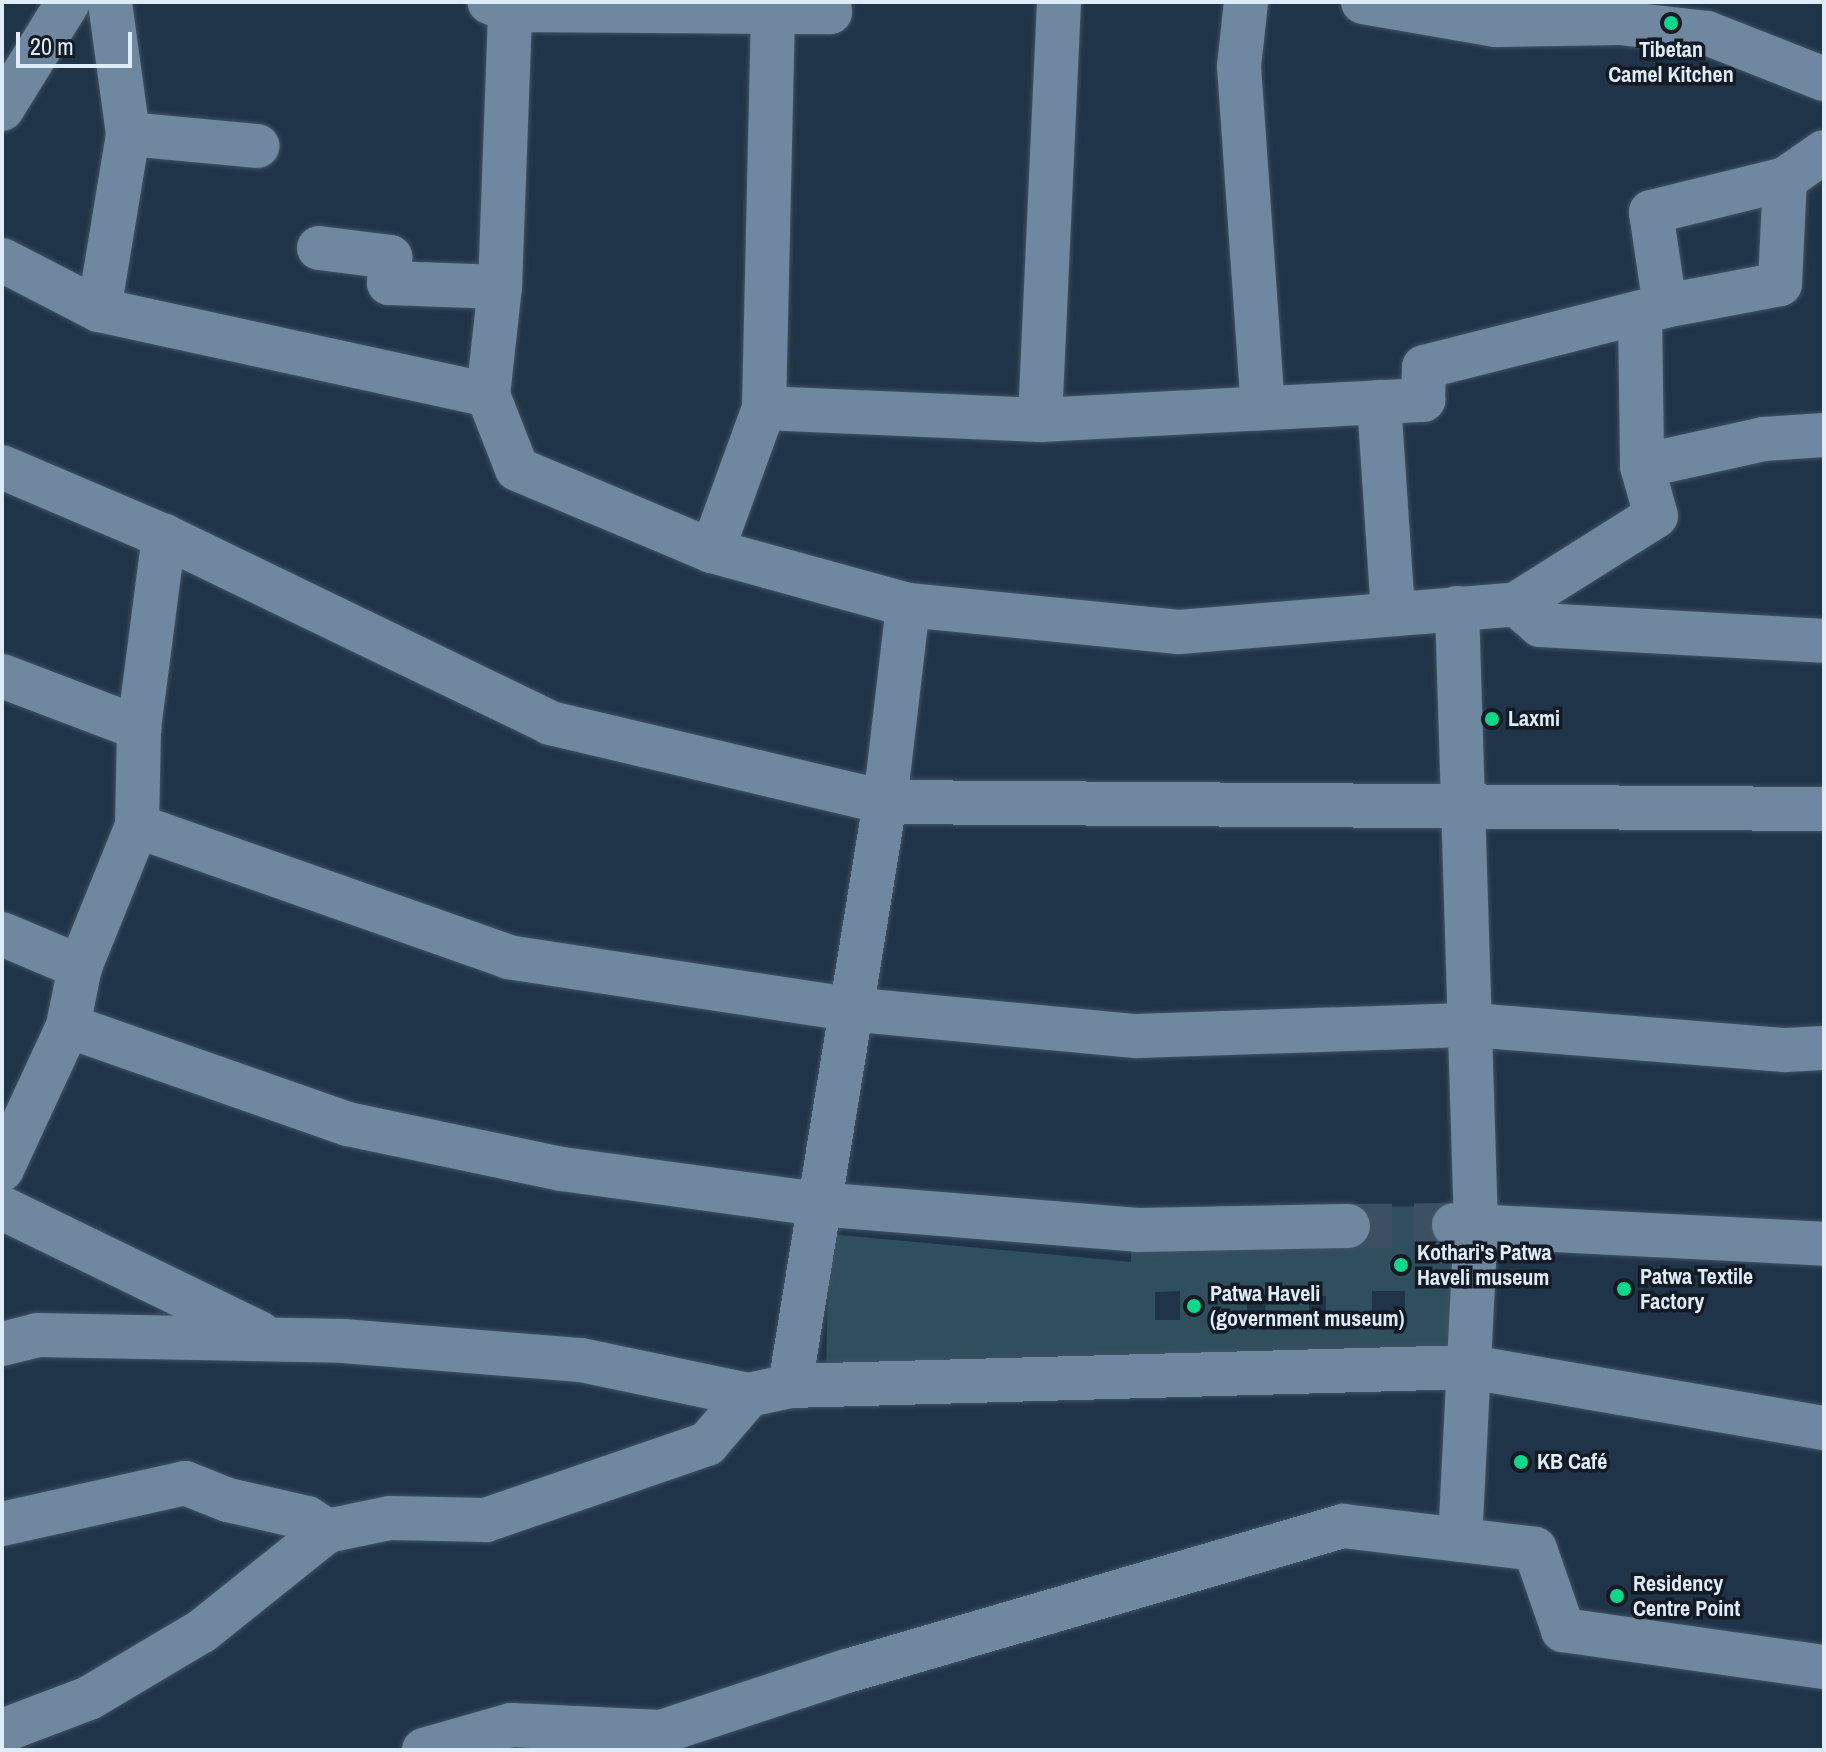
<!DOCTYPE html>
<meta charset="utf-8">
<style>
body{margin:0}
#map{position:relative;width:1826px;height:1752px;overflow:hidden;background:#203449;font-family:"Archivo Narrow",sans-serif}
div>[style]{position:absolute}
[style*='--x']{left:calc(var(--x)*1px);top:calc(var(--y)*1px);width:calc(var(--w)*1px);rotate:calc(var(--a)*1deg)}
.building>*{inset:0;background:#304f5e}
.minor-tunnel>*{height:44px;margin-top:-22px;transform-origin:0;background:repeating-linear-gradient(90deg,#3d5063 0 44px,transparent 0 66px)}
.roads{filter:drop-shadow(0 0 2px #405263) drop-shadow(0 0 2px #405263)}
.minor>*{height:44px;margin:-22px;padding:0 22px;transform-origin:22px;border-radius:22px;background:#70889f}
.dots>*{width:22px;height:22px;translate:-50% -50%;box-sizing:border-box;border:4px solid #121b24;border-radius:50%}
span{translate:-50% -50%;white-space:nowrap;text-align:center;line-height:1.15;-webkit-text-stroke:7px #121b24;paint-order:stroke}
.poi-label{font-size:22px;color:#dfecf9;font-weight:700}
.left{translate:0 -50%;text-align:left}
.frame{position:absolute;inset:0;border:4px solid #dfecf9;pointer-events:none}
.scale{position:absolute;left:16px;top:32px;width:116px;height:36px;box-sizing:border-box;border:4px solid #dfecf9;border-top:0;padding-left:10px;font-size:24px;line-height:28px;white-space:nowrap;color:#dfecf9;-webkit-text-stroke:6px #121b24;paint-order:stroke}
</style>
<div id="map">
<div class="building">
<i style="clip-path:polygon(evenodd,1455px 1206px,1454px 1354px,826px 1376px,829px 1234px,1131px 1262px,1131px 1243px,1348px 1207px,1455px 1206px,1180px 1291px,1180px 1320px,1155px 1320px,1155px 1292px,1180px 1291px,1455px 1206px,1372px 1291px,1405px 1291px,1405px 1316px,1372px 1317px,1372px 1291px,1455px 1206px,1309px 1296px,1326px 1296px,1326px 1313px,1309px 1313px,1309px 1296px,1455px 1206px,1265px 1297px,1266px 1318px,1247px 1319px,1247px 1298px,1265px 1297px)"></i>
</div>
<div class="minor-tunnel">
<i style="--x:1348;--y:1226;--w:106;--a:-0.5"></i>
</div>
<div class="roads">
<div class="minor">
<i style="--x:1246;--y:2;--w:64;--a:96.2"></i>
<i style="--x:1239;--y:66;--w:343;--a:86"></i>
<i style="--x:1363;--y:2;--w:135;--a:9.8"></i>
<i style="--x:1496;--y:25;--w:124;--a:-0.9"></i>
<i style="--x:1620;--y:23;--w:88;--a:6.6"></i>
<i style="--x:1707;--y:33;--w:126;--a:21.5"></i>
<i style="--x:510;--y:10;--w:320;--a:0.4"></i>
<i style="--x:830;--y:12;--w:10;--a:-96"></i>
<i style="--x:2;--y:109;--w:126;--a:-58.3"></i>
<i style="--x:128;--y:134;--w:130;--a:5.3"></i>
<i style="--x:319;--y:248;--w:72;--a:7.2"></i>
<i style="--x:390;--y:257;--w:26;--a:92"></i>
<i style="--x:389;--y:283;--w:111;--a:2.1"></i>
<i style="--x:2;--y:260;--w:109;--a:27.3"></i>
<i style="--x:99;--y:310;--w:398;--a:12.3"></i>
<i style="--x:488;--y:395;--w:79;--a:68.6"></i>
<i style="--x:517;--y:469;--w:212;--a:22.8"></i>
<i style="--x:712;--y:551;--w:203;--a:15.4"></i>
<i style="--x:908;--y:605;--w:272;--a:5.7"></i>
<i style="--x:1179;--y:632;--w:338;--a:-4.7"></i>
<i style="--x:1516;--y:604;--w:32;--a:41"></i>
<i style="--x:1540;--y:625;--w:284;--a:3.2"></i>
<i style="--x:1665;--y:306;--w:95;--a:-98.5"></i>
<i style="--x:1651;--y:212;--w:138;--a:-13.8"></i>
<i style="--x:1785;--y:179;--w:47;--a:-34.7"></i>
<i style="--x:99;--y:310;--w:178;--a:-80.6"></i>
<i style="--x:128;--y:134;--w:133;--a:-97.8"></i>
<i style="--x:1640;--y:314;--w:152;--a:89.2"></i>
<i style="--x:488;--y:395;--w:109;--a:-83.7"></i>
<i style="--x:500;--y:287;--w:277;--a:-87.9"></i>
<i style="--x:510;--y:10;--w:22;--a:-159"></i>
<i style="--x:1379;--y:402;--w:211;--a:86.2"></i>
<i style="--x:764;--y:408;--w:276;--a:2.5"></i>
<i style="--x:1040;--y:420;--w:384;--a:-3"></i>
<i style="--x:1423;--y:400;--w:33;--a:-88"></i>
<i style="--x:1424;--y:367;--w:249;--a:-14.2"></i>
<i style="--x:1665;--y:306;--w:117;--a:-10.8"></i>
<i style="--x:1780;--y:284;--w:105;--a:-87.3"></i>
<i style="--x:1040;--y:420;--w:418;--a:-87.4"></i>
<i style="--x:2;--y:467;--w:176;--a:23.1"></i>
<i style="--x:164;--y:536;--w:429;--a:25.8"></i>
<i style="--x:550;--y:723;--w:344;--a:13.3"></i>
<i style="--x:885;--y:802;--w:939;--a:0.43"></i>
<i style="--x:712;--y:551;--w:152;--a:-70"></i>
<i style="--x:764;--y:408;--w:396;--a:-88.7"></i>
<i style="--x:1516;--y:604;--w:165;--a:-32.2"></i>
<i style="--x:1656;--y:516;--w:52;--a:-105.6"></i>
<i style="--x:1642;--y:466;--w:125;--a:-12.5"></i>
<i style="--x:1764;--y:439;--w:60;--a:-3.8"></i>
<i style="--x:1457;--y:608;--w:617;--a:88.24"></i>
<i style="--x:1476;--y:1225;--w:315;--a:92.9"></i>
<i style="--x:2;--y:676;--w:147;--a:20.8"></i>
<i style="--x:137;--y:826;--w:393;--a:19.4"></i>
<i style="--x:508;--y:957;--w:344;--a:8.7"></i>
<i style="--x:848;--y:1009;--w:289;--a:5.4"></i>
<i style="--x:1136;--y:1036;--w:336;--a:-1.9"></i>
<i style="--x:1472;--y:1025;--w:314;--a:4.6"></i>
<i style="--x:1785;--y:1050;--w:39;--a:-3"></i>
<i style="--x:2;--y:934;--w:85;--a:22.9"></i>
<i style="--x:68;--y:1026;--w:297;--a:19.3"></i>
<i style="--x:348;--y:1124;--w:219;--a:11.9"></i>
<i style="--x:562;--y:1169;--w:257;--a:7.8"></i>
<i style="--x:817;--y:1204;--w:322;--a:4.6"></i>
<i style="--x:1138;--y:1230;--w:210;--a:-1.1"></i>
<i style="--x:2;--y:1169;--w:157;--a:-65.2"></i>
<i style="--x:68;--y:1026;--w:60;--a:-78.5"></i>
<i style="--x:80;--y:967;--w:152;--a:-68"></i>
<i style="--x:137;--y:826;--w:98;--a:-88.8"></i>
<i style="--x:139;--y:728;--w:194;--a:-82.6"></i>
<i style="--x:2;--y:1208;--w:286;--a:25.9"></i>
<i style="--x:1454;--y:1225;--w:370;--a:2.9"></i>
<i style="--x:2;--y:1344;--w:36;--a:-14"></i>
<i style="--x:37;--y:1335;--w:306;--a:1.1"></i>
<i style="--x:343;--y:1341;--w:239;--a:4.6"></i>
<i style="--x:581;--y:1360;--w:172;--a:11.8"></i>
<i style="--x:749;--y:1395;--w:42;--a:-12.4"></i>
<i style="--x:790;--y:1386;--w:680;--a:-1.6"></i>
<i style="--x:1470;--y:1367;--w:359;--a:9.8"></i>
<i style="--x:790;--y:1386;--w:592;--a:-80.76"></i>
<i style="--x:885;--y:802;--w:198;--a:-83.3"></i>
<i style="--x:2;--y:1524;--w:188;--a:-12.6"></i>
<i style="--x:185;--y:1483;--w:46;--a:21.6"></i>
<i style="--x:228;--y:1500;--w:81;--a:12.8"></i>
<i style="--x:307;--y:1518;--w:24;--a:33"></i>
<i style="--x:2;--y:1731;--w:93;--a:-20.8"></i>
<i style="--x:89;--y:1698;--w:131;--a:-30.7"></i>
<i style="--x:202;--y:1631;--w:160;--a:-38.7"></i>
<i style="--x:327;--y:1531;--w:64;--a:-11.7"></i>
<i style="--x:390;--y:1518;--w:96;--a:1.2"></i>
<i style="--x:486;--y:1520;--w:234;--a:-19"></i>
<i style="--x:707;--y:1444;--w:65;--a:-49.4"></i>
<i style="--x:424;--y:1750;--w:91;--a:-16"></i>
<i style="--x:511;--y:1725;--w:150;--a:2.7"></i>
<i style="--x:661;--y:1732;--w:196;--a:-18.2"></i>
<i style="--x:847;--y:1671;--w:517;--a:-16.3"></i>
<i style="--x:1343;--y:1526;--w:193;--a:6.8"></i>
<i style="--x:1535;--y:1549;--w:86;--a:70.9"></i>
<i style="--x:1563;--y:1630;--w:264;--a:8.1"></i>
</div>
</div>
<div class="dots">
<i style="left:1671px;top:23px;background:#0ad98b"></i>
<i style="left:1492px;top:719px;background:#0ad98b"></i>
<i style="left:1401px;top:1265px;background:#0ad98b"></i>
<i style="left:1624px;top:1289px;background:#0ad98b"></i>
<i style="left:1194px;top:1306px;background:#0ad98b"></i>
<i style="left:1521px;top:1462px;background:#0ad98b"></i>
<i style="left:1617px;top:1596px;background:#0ad98b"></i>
</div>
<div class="poi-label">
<span style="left:1671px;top:62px">Tibetan<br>Camel Kitchen</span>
<span class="left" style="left:1508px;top:719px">Laxmi</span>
<span class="left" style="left:1417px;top:1265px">Kothari's Patwa<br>Haveli museum</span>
<span class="left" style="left:1640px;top:1289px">Patwa Textile<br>Factory</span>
<span class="left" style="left:1210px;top:1306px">Patwa Haveli<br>(government museum)</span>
<span class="left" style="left:1537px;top:1462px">KB Café</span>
<span class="left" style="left:1633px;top:1596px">Residency<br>Centre Point</span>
</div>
<div class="frame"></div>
<div class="scale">20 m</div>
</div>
